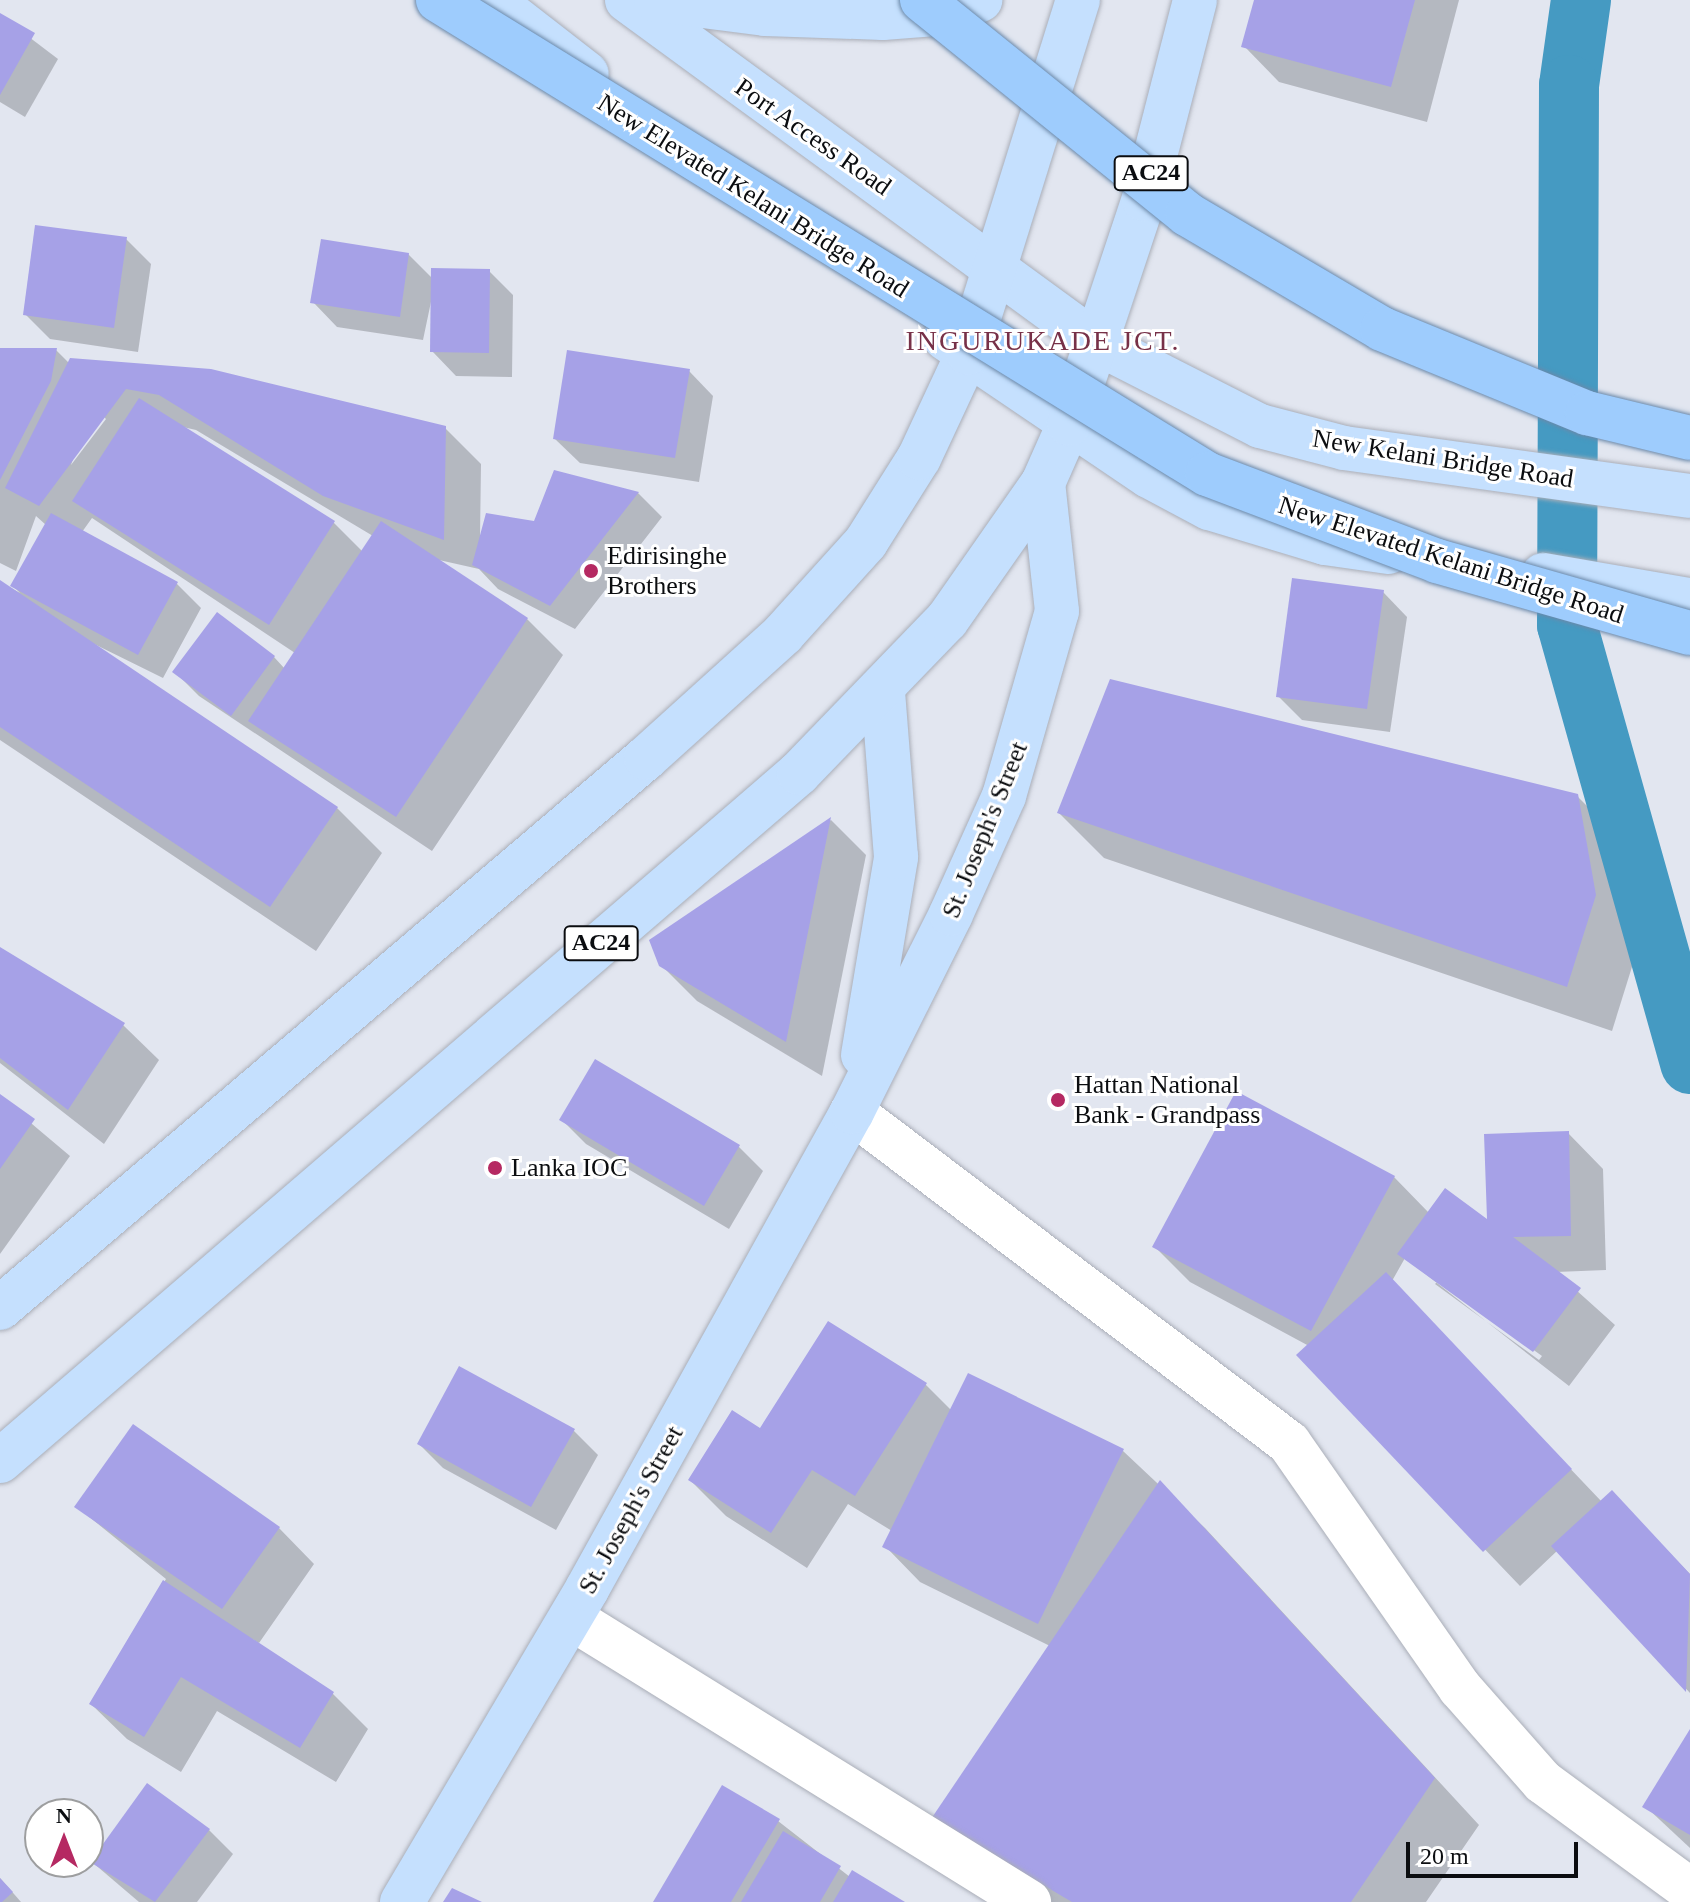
<!DOCTYPE html>
<style>
body{margin:0}
#map{position:relative;width:1690px;height:1902px;overflow:hidden;background:#e2e6f0;font-family:Georgia,serif}
div>[style]{position:absolute}
[style*='--x']{left:calc(var(--x)*1px);top:calc(var(--y)*1px);width:calc(var(--w)*1px);rotate:calc(var(--a)*1deg)}
.shadow>*{inset:0;background:#0003}
.canal>*{height:60px;margin:-30px;padding:0 30px;transform-origin:30px;border-radius:30px;background:#459ac2}
.building>*{inset:0;background:#a6a1e7}
.roads{filter:drop-shadow(0 0 2px #aaaeb8) drop-shadow(0 0 2px #aaaeb8)}
.minor>*{height:44px;margin:-22px;padding:0 22px;transform-origin:22px;border-radius:22px;background:#fff}
.major>*{height:44px;margin:-22px;padding:0 22px;transform-origin:22px;border-radius:22px;background:#c5e0fe}
.bridges{filter:drop-shadow(0 0 2px #6b89aa) drop-shadow(0 0 2px #6b89aa)}
.highway-bridge>*{height:44px;margin:-22px;padding:0 22px;transform-origin:22px;border-radius:22px;background:#9eccfd}
.dots>*{width:22px;height:22px;translate:-50% -50%;box-sizing:border-box;border:4px solid #fff;border-radius:50%}
span{translate:-50% -50%;white-space:nowrap;text-align:center;line-height:1.15;-webkit-text-stroke:6px #fff;paint-order:stroke}
.shield-label span{padding:2px 6px;background:#fff;border:2px solid;border-radius:6px;-webkit-text-stroke-width:0}
.shield-label{font-size:24px;color:#0b0d10;font-weight:700}
.street-label{font-size:26px;color:#0b0d10}
.poi-label{font-size:26px;color:#0b0d10}
.left{translate:0 -50%;text-align:left}
.neighbourhood-label{font-size:28px;color:#773148;letter-spacing:2px}
.north{position:absolute;left:24px;top:1798px;width:80px;height:80px;box-sizing:border-box;background:#fff;border:2px solid #9d9e9f;border-radius:50%;rotate:0deg;font-size:22px;font-weight:700;line-height:32px;text-align:center;color:#0b0d10}
.north::after{content:'';display:block;margin:auto;width:28px;height:36px;background:#b52962;clip-path:polygon(50% 0,100% 100%,50% 72%,0 100%)}
.scale{position:absolute;left:1406px;top:1842px;width:172px;height:36px;box-sizing:border-box;border:4px solid #0b0d10;border-top:0;padding-left:10px;font-size:24px;line-height:28px;white-space:nowrap;color:#0b0d10;-webkit-text-stroke:6px #fff;paint-order:stroke}
</style>
<div id="map">
<div class="shadow">
<i style="clip-path:polygon(1256px 0,1459px 0,1427px 122px,1279px 82px,1244px 46px)"></i>
<i style="clip-path:polygon(0 15px,58px 59px,25px 117px,0 102px)"></i>
<i style="clip-path:polygon(126px 239px,151px 264px,138px 352px,50px 339px,25px 314px)"></i>
<i style="clip-path:polygon(408px 254px,433px 279px,489px 271px,513px 295px,512px 377px,456px 376px,432px 351px,432px 297px,423px 340px,337px 327px,313px 302px)"></i>
<i style="clip-path:polygon(evenodd,0 350px,56px 350px,69px 363px,445px 428px,481px 464px,480px 538px,535px 523px,555px 472px,638px 493px,662px 517px,575px 629px,498px 589px,479px 569px,439px 560px,527px 619px,563px 655px,432px 851px,199px 696px,175px 672px,274px 657px,285px 669px,295px 653px,92px 518px,82px 532px,176px 583px,201px 608px,163px 678px,86px 640px,337px 808px,382px 853px,316px 951px,0 740px,0 582px,20px 593px,12px 585px,46px 525px,36px 516px,16px 571px,0 563px,0 350px,103px 416px,106px 419px,71px 465px,74px 456px,103px 416px,0 350px,183px 427px,196px 430px,373px 536px,363px 552px,334px 523px,183px 427px)"></i>
<i style="clip-path:polygon(689px 371px,713px 396px,699px 482px,580px 463px,555px 439px)"></i>
<i style="clip-path:polygon(1383px 592px,1407px 617px,1390px 732px,1302px 720px,1278px 696px)"></i>
<i style="clip-path:polygon(1577px 796px,1623px 842px,1640px 941px,1612px 1031px,1104px 858px,1059px 813px)"></i>
<i style="clip-path:polygon(831px 820px,866px 855px,822px 1076px,697px 1001px,661px 965px,651px 941px)"></i>
<i style="clip-path:polygon(0 949px,123px 1025px,159px 1060px,104px 1144px,0 1063px)"></i>
<i style="clip-path:polygon(0 1097px,70px 1156px,0 1254px)"></i>
<i style="clip-path:polygon(561px 1119px,739px 1147px,763px 1171px,729px 1229px,586px 1144px)"></i>
<i style="clip-path:polygon(evenodd,1568px 1133px,1603px 1169px,1606px 1270px,1556px 1272px,1615px 1325px,1569px 1386px,1405px 1258px,1392px 1281px,1602px 1502px,1612px 1493px,1690px 1574px,1690px 1693px,1558px 1550px,1520px 1586px,1299px 1355px,1309px 1346px,1190px 1282px,1155px 1247px,1394px 1177px,1429px 1213px,1489px 1224px,1568px 1133px,1438px 1281px,1542px 1356px,1539px 1360px,1435px 1284px,1438px 1281px)"></i>
<i style="clip-path:polygon(925px 1384px,952px 1411px,1123px 1451px,1205px 1528px,1479px 1825px,1426px 1902px,1044px 1902px,979px 1864px,1050px 1646px,920px 1582px,885px 1546px,892px 1531px,848px 1504px,807px 1568px,726px 1516px,690px 1480px,760px 1431px)"></i>
<i style="clip-path:polygon(574px 1431px,598px 1455px,556px 1530px,443px 1468px,419px 1444px)"></i>
<i style="clip-path:polygon(77px 1507px,279px 1528px,314px 1564px,259px 1643px,232px 1628px,333px 1694px,368px 1729px,336px 1782px,217px 1711px,181px 1772px,127px 1739px,91px 1704px,166px 1579px)"></i>
<i style="clip-path:polygon(1690px 1733px,1690px 1848px,1645px 1806px)"></i>
<i style="clip-path:polygon(778px 1821px,850px 1877px,901px 1902px,655px 1902px)"></i>
<i style="clip-path:polygon(209px 1830px,233px 1854px,197px 1902px,139px 1902px,92px 1862px)"></i>
<i style="clip-path:polygon(0 1878px,21px 1902px,0 1902px)"></i>
</div>
<div class="canal">
<i style="--x:1581;--y:0;--w:86;--a:98"></i>
<i style="--x:1569;--y:85;--w:540;--a:90.21"></i>
<i style="--x:1567;--y:625;--w:456;--a:74.3"></i>
</div>
<div class="building">
<i style="clip-path:polygon(1254px 0,1415px 0,1391px 87px,1241px 47px)"></i>
<i style="clip-path:polygon(0 13px,35px 33px,0 95px)"></i>
<i style="clip-path:polygon(35px 225px,127px 237px,114px 328px,23px 315px)"></i>
<i style="clip-path:polygon(321px 239px,409px 253px,400px 317px,310px 303px)"></i>
<i style="clip-path:polygon(431px 268px,490px 269px,489px 353px,430px 352px)"></i>
<i style="clip-path:polygon(0 348px,57px 348px,51px 381px,0 480px)"></i>
<i style="clip-path:polygon(567px 350px,690px 369px,675px 458px,553px 439px)"></i>
<i style="clip-path:polygon(70px 358px,211px 369px,446px 426px,444px 540px,323px 496px,159px 395px,126px 389px,39px 506px,5px 488px)"></i>
<i style="clip-path:polygon(139px 398px,335px 521px,269px 625px,72px 501px)"></i>
<i style="clip-path:polygon(554px 470px,639px 492px,550px 606px,472px 565px,486px 513px,534px 521px)"></i>
<i style="clip-path:polygon(51px 513px,178px 582px,138px 655px,10px 586px)"></i>
<i style="clip-path:polygon(381px 521px,528px 618px,396px 817px,248px 721px)"></i>
<i style="clip-path:polygon(1292px 578px,1384px 590px,1367px 709px,1276px 697px)"></i>
<i style="clip-path:polygon(0 580px,338px 807px,270px 907px,0 727px)"></i>
<i style="clip-path:polygon(217px 612px,275px 656px,231px 716px,172px 672px)"></i>
<i style="clip-path:polygon(1110px 679px,1578px 794px,1596px 895px,1567px 987px,1057px 813px)"></i>
<i style="clip-path:polygon(831px 817px,786px 1042px,659px 966px,649px 940px)"></i>
<i style="clip-path:polygon(0 947px,125px 1023px,68px 1110px,0 1058px)"></i>
<i style="clip-path:polygon(595px 1059px,740px 1145px,704px 1206px,559px 1120px)"></i>
<i style="clip-path:polygon(1236px 1091px,1395px 1176px,1311px 1331px,1152px 1247px)"></i>
<i style="clip-path:polygon(0 1094px,35px 1119px,0 1169px)"></i>
<i style="clip-path:polygon(1569px 1131px,1571px 1236px,1513px 1237px,1581px 1288px,1533px 1352px,1397px 1254px,1445px 1188px,1487px 1219px,1484px 1134px)"></i>
<i style="clip-path:polygon(1386px 1272px,1572px 1469px,1483px 1552px,1296px 1355px)"></i>
<i style="clip-path:polygon(828px 1321px,927px 1383px,855px 1496px,812px 1470px,771px 1533px,688px 1480px,732px 1410px,760px 1428px)"></i>
<i style="clip-path:polygon(459px 1366px,575px 1429px,531px 1507px,417px 1444px)"></i>
<i style="clip-path:polygon(968px 1373px,1124px 1449px,1038px 1624px,882px 1547px)"></i>
<i style="clip-path:polygon(133px 1424px,280px 1527px,222px 1609px,74px 1507px)"></i>
<i style="clip-path:polygon(1160px 1480px,1435px 1778px,1351px 1902px,1072px 1902px,931px 1819px)"></i>
<i style="clip-path:polygon(1612px 1490px,1690px 1574px,1686px 1692px,1551px 1546px)"></i>
<i style="clip-path:polygon(163px 1580px,334px 1692px,300px 1748px,181px 1677px,144px 1737px,89px 1704px)"></i>
<i style="clip-path:polygon(1690px 1729px,1690px 1835px,1642px 1807px)"></i>
<i style="clip-path:polygon(147px 1783px,210px 1829px,155px 1902px,90px 1862px)"></i>
<i style="clip-path:polygon(722px 1785px,780px 1819px,731px 1902px,653px 1902px)"></i>
<i style="clip-path:polygon(783px 1831px,841px 1866px,820px 1902px,741px 1902px)"></i>
<i style="clip-path:polygon(852px 1870px,905px 1902px,833px 1902px)"></i>
<i style="clip-path:polygon(0 1878px,13px 1892px,2px 1902px,0 1902px)"></i>
<i style="clip-path:polygon(452px 1888px,482px 1902px,443px 1902px)"></i>
</div>
<div class="roads">
<div class="minor">
<i style="--x:852;--y:1112;--w:548;--a:37.14"></i>
<i style="--x:1289;--y:1443;--w:299;--a:55.1"></i>
<i style="--x:1460;--y:1688;--w:125;--a:48.6"></i>
<i style="--x:1543;--y:1782;--w:182;--a:36.3"></i>
<i style="--x:571;--y:1618;--w:539;--a:31.8"></i>
</div>
<div class="major">
<i style="--x:492;--y:0;--w:120;--a:37.9"></i>
<i style="--x:627;--y:0;--w:580;--a:36.16"></i>
<i style="--x:1095;--y:342;--w:185;--a:27"></i>
<i style="--x:1260;--y:426;--w:87;--a:14.7"></i>
<i style="--x:1344;--y:448;--w:349;--a:7.9"></i>
<i style="--x:656;--y:0;--w:110;--a:7.3"></i>
<i style="--x:765;--y:14;--w:118;--a:1.9"></i>
<i style="--x:883;--y:18;--w:65;--a:-4.4"></i>
<i style="--x:948;--y:13;--w:35;--a:-22"></i>
<i style="--x:945;--y:338;--w:246;--a:34.1"></i>
<i style="--x:1149;--y:476;--w:68;--a:28.1"></i>
<i style="--x:1209;--y:508;--w:121;--a:16.8"></i>
<i style="--x:1325;--y:543;--w:64;--a:8.1"></i>
<i style="--x:1543;--y:575;--w:149;--a:9.7"></i>
<i style="--x:863;--y:1055;--w:201;--a:-80.5"></i>
<i style="--x:896;--y:857;--w:166;--a:-94.5"></i>
<i style="--x:0;--y:1308;--w:848;--a:-40.41"></i>
<i style="--x:646;--y:758;--w:185;--a:-42.1"></i>
<i style="--x:783;--y:634;--w:124;--a:-47.9"></i>
<i style="--x:866;--y:542;--w:99;--a:-57.8"></i>
<i style="--x:919;--y:458;--w:116;--a:-65"></i>
<i style="--x:968;--y:353;--w:370;--a:-72.7"></i>
<i style="--x:0;--y:1461;--w:1054;--a:-40.73"></i>
<i style="--x:799;--y:773;--w:213;--a:-46"></i>
<i style="--x:947;--y:620;--w:167;--a:-55"></i>
<i style="--x:1043;--y:483;--w:64;--a:-66.2"></i>
<i style="--x:1069;--y:424;--w:237;--a:-71.6"></i>
<i style="--x:1144;--y:199;--w:205;--a:-75.6"></i>
<i style="--x:402;--y:1902;--w:364;--a:-59.4"></i>
<i style="--x:587;--y:1589;--w:546;--a:-60.95"></i>
<i style="--x:852;--y:1112;--w:221;--a:-63.4"></i>
<i style="--x:951;--y:914;--w:129;--a:-65.8"></i>
<i style="--x:1004;--y:796;--w:192;--a:-74"></i>
<i style="--x:1057;--y:611;--w:129;--a:-96.2"></i>
</div>
</div>
<div class="bridges">
<div class="highway-bridge">
<i style="--x:438;--y:0;--w:903;--a:31.65"></i>
<i style="--x:1207;--y:474;--w:246;--a:20.7"></i>
<i style="--x:1437;--y:561;--w:263;--a:15.9"></i>
<i style="--x:922;--y:0;--w:341;--a:38.9"></i>
<i style="--x:1187;--y:214;--w:226;--a:30.5"></i>
<i style="--x:1382;--y:329;--w:222;--a:22.3"></i>
<i style="--x:1587;--y:413;--w:106;--a:13.6"></i>
</div>
</div>
<div class="dots">
<i style="left:591px;top:571px;background:#b52962"></i>
<i style="left:1058px;top:1100px;background:#b52962"></i>
<i style="left:495px;top:1168px;background:#b52962"></i>
</div>
<div class="shield-label">
<span style="left:1151px;top:173px">AC24</span>
<span style="left:601px;top:943px">AC24</span>
</div>
<div class="street-label">
<span style="left:813px;top:137px;rotate:35deg">Port Access Road</span>
<span style="left:753px;top:196px;rotate:32deg">New Elevated Kelani Bridge Road</span>
<span style="left:1443px;top:459px;rotate:9deg">New Kelani Bridge Road</span>
<span style="left:1451px;top:560px;rotate:18deg">New Elevated Kelani Bridge Road</span>
<span style="left:985px;top:830px;rotate:-68deg">St. Joseph's Street</span>
<span style="left:631px;top:1510px;rotate:-61deg">St. Joseph's Street</span>
</div>
<div class="poi-label">
<span class="left" style="left:607px;top:571px">Edirisinghe<br>Brothers</span>
<span class="left" style="left:1074px;top:1100px">Hattan National<br>Bank - Grandpass</span>
<span class="left" style="left:511px;top:1168px">Lanka IOC</span>
</div>
<div class="neighbourhood-label">
<span style="left:1043px;top:341px">INGURUKADE JCT.</span>
</div>
<div class="north">N</div>
<div class="scale">20 m</div>
</div>
